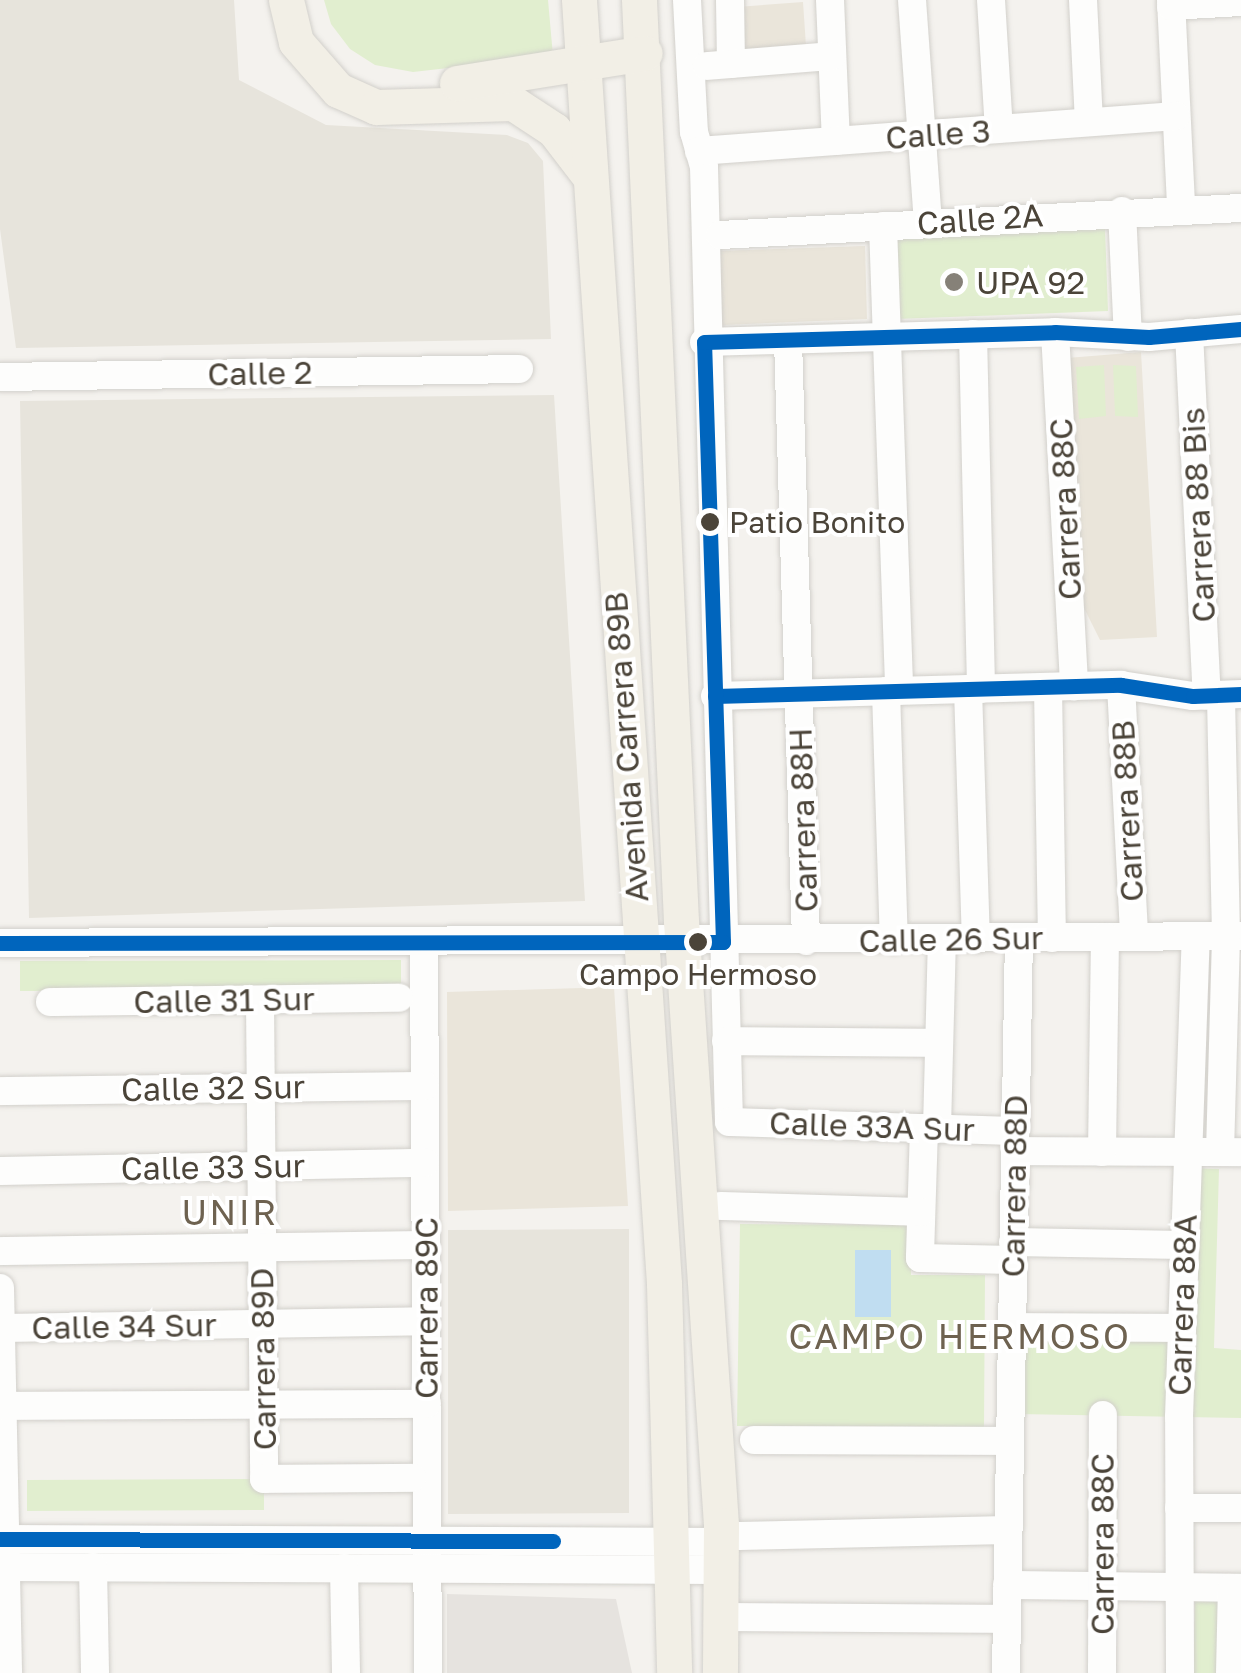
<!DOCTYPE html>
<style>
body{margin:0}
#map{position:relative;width:1241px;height:1673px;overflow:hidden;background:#f4f2ee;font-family:"Golos Text",sans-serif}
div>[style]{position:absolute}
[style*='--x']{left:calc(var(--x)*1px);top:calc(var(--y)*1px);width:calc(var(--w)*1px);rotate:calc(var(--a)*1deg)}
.residential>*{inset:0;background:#e7e4dc}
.education>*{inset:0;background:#eae5da}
.green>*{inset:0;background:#e1eecf}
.parking>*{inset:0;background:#e6e3df}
.water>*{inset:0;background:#c0ddf1}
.roads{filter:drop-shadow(0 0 2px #d2d0cb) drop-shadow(0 0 2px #d2d0cb)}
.minor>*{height:28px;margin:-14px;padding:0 14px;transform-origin:14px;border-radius:14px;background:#fdfdfc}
.major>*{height:35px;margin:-17.5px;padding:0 17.5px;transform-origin:17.5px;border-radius:17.5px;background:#f2efe6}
.bus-1>*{height:15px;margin:-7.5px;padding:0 7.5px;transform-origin:7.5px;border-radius:7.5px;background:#0065bd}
.dots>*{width:28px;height:28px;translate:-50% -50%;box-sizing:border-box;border:5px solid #fff;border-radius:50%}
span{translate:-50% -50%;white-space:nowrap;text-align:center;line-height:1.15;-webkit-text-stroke:8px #fff;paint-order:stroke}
.bus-label{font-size:30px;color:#4b4439}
.left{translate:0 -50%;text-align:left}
.street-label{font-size:32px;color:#4b4439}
.poi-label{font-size:32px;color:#4b4439}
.neighbourhood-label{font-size:35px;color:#6e6250;letter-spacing:2.5px}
</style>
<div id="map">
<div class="residential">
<i style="clip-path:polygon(0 0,234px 0,239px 80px,326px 125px,507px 135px,528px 143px,543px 161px,551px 339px,16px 348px,0 229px)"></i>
<i style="clip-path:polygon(554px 395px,585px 901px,29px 918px,20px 401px)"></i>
<i style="clip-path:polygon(629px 1229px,629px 1513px,448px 1514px,448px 1230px)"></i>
</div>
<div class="education">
<i style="clip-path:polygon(803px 2px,806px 46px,740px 51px,737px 7px)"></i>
<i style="clip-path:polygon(865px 246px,867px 319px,722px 325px,720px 251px)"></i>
<i style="clip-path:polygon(1141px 352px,1157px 637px,1100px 640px,1082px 604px,1067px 358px)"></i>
<i style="clip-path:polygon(614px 987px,628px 1206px,448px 1211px,447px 992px)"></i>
</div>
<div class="green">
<i style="clip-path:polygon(324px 0,548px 0,553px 56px,413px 72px,375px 65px,350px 49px,331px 24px)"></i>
<i style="clip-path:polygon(1105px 229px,1108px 311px,895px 319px,893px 237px)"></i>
<i style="clip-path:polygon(1104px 365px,1106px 416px,1079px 419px,1076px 367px)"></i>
<i style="clip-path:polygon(1113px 365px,1136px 366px,1138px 417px,1115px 416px)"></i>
<i style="clip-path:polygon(401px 960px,401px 990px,20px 991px,20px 961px)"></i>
<i style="clip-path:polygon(1186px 1168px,1219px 1169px,1214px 1348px,1241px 1350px,1241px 1418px,1018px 1414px,1021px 1332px,1179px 1332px)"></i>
<i style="clip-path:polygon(740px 1224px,911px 1225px,911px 1275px,985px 1275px,984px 1427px,737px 1426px)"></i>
<i style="clip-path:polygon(264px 1479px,264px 1510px,27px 1511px,27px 1480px)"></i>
<i style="clip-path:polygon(1195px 1598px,1225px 1599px,1223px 1673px,1193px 1673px)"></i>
</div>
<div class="parking">
<i style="clip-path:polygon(447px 1594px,616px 1599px,632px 1673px,447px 1673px)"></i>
</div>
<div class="water">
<i style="clip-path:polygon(855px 1250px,891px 1250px,891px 1317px,855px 1317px)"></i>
</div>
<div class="roads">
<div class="minor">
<i style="--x:687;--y:0;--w:132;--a:87"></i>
<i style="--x:694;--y:132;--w:36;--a:74"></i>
<i style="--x:704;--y:167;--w:955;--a:88.5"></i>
<i style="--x:729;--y:1122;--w:286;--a:1.8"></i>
<i style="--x:730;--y:0;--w:64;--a:89.1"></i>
<i style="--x:830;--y:0;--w:141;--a:87.6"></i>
<i style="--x:912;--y:0;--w:224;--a:85.9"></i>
<i style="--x:991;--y:0;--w:129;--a:86.5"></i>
<i style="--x:1083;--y:0;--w:122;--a:87.2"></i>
<i style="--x:1171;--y:0;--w:207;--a:87.2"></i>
<i style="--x:1171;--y:6;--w:70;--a:-3.3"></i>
<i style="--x:707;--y:66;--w:125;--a:-4.6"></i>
<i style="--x:699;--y:151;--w:478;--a:-4.2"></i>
<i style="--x:1122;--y:211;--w:126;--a:87.3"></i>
<i style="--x:883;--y:226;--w:465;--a:88"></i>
<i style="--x:720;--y:235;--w:522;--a:-2.97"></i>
<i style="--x:1055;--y:332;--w:355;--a:86.9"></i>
<i style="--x:1189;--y:333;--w:363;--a:87.2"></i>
<i style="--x:973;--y:334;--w:355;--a:88.7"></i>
<i style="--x:788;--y:340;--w:601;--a:88.28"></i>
<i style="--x:704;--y:342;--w:351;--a:-1.6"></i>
<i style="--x:1055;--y:332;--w:94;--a:3"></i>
<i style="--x:1149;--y:337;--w:92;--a:-5"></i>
<i style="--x:0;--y:377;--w:519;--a:-0.88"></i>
<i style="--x:1121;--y:685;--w:252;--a:87"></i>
<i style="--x:1048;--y:687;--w:251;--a:89.1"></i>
<i style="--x:968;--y:689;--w:250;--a:88.2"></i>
<i style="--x:886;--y:691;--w:249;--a:88.2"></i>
<i style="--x:715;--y:696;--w:406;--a:-1.6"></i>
<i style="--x:1121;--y:685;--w:73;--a:8.7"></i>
<i style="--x:1193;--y:696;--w:48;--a:-2.4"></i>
<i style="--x:424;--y:942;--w:731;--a:89.69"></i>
<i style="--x:0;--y:943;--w:1241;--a:-0.32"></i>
<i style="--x:260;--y:1000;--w:479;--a:89.5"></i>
<i style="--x:264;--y:1479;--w:148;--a:-0.4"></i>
<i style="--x:50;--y:1002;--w:349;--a:-0.7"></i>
<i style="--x:726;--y:1041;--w:213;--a:0.5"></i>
<i style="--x:0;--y:1091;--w:425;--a:-0.7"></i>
<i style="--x:924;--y:1128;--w:130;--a:91.8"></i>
<i style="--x:920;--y:1258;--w:93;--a:1.2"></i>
<i style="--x:937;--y:1128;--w:189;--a:-88.5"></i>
<i style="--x:1015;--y:1151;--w:226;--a:0.3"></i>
<i style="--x:1102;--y:1152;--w:215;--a:-89.2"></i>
<i style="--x:1220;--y:1152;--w:216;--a:-88.4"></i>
<i style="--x:1226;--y:936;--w:240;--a:-91.2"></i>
<i style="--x:0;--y:1171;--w:425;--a:-1.1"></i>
<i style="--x:720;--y:1206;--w:201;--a:1.7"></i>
<i style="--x:1013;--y:1242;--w:170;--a:1"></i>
<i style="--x:0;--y:1251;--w:426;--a:-0.8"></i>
<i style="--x:0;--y:1288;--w:385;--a:88.8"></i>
<i style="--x:1012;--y:1327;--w:170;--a:0.3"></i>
<i style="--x:1;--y:1328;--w:425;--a:-0.9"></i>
<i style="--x:2;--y:1406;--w:425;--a:-0.3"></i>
<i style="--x:754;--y:1440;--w:256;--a:0.2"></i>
<i style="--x:1179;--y:1508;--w:62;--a:0"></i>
<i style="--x:739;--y:1536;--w:269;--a:-1.3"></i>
<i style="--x:0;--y:1539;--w:721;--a:0.24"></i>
<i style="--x:0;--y:1567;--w:721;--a:0.24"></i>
<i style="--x:93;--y:1567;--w:106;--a:88.9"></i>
<i style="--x:344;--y:1568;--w:105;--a:88.9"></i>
<i style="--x:1007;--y:1585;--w:234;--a:0.7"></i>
<i style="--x:737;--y:1617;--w:270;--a:0.4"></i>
<i style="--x:1006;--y:1673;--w:735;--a:-88.99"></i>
<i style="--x:1102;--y:1673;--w:258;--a:-89.8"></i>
<i style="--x:1180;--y:1673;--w:256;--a:-90.2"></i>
<i style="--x:1179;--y:1417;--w:481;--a:-88"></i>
<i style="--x:1230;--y:1673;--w:85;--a:-88.7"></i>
</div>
<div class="major">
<i style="--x:286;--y:0;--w:43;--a:76.6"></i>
<i style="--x:296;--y:42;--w:64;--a:48.8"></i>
<i style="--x:338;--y:90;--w:42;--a:24.1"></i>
<i style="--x:376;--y:107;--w:137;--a:-1.7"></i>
<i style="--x:513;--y:103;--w:49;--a:33.4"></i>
<i style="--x:554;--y:130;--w:59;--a:52.5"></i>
<i style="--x:579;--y:0;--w:1287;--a:86.21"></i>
<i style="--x:664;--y:1284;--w:389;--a:88.5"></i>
<i style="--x:639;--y:0;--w:922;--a:87.39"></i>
<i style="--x:681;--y:921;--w:605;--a:86.21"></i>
<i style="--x:721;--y:1525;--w:148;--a:90.4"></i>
<i style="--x:457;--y:83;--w:190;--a:-9.1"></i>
</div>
</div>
<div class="bus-1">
<i style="--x:715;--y:696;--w:406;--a:-1.6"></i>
<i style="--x:1121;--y:685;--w:73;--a:8.7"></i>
<i style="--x:1193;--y:696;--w:48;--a:-2.4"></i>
<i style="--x:723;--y:942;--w:600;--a:-91.81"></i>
<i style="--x:704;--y:342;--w:351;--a:-1.6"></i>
<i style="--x:1055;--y:332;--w:94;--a:3"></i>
<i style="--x:1149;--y:337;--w:92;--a:-5"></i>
<i style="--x:0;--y:943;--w:723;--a:-0.08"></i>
<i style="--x:0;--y:1539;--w:553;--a:0.21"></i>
</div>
<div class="dots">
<i style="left:954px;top:282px;background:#868178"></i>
<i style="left:710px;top:522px;background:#4b4439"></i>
<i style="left:698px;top:942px;background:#4b4439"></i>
</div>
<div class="bus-label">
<span class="left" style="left:729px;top:522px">Patio Bonito</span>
<span style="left:698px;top:974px">Campo Hermoso</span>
</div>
<div class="street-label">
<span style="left:938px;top:134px;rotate:-4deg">Calle 3</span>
<span style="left:980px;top:219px;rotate:-4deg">Calle 2A</span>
<span style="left:260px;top:373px;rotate:-1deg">Calle 2</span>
<span style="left:1065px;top:509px;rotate:-93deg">Carrera 88C</span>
<span style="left:1198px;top:515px;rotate:-93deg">Carrera 88 Bis</span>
<span style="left:626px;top:747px;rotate:-94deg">Avenida Carrera 89B</span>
<span style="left:1127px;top:811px;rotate:-93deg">Carrera 88B</span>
<span style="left:803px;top:820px;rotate:-92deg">Carrera 88H</span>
<span style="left:951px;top:939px;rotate:-1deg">Calle 26 Sur</span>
<span style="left:224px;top:1000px;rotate:-1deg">Calle 31 Sur</span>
<span style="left:213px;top:1088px;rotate:-1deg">Calle 32 Sur</span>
<span style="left:872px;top:1126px;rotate:2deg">Calle 33A Sur</span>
<span style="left:213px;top:1167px;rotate:-1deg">Calle 33 Sur</span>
<span style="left:1014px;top:1186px;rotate:-89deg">Carrera 88D</span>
<span style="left:1182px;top:1305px;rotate:-88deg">Carrera 88A</span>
<span style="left:426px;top:1308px;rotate:-90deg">Carrera 89C</span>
<span style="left:124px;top:1326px;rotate:-1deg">Calle 34 Sur</span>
<span style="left:263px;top:1359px;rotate:-91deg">Carrera 89D</span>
<span style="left:1102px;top:1544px;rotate:-90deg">Carrera 88C</span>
</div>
<div class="poi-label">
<span class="left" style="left:976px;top:282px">UPA 92</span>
</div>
<div class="neighbourhood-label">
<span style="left:230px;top:1212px">UNIR</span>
<span style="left:960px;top:1336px">CAMPO HERMOSO</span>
</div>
</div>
